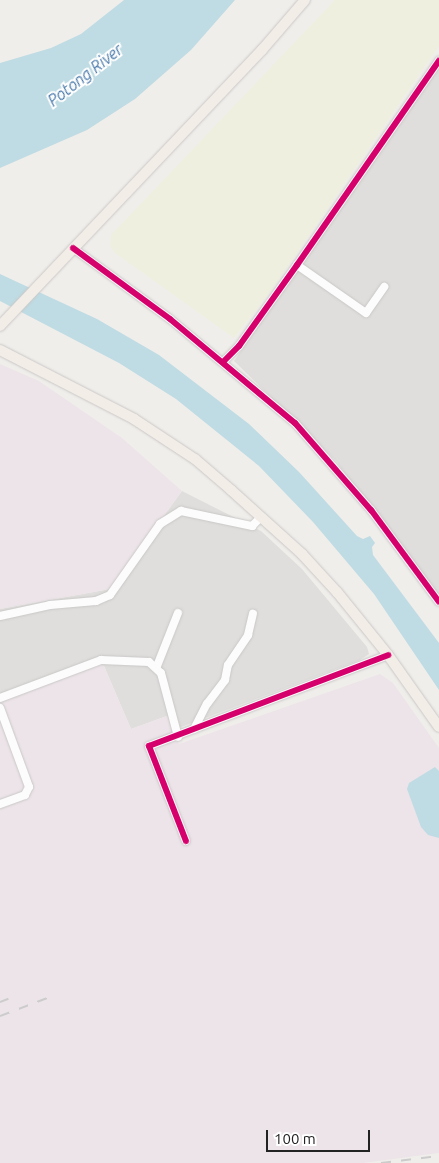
<!DOCTYPE html>
<style>
body{margin:0}
#map{position:relative;width:439px;height:1163px;overflow:hidden;background:#f0eeeb;font-family:Ubuntu,sans-serif}
div>[style]{position:absolute}
[style*='--x']{left:calc(var(--x)*1px);top:calc(var(--y)*1px);width:calc(var(--w)*1px);rotate:calc(var(--a)*1deg)}
.residential>*{inset:0;background:#dfdedc}
.industrial>*{inset:0;background:#ede4e9}
.farmland>*{inset:0;background:#efefdf}
.water>*{inset:0;background:#bfdbe3}
.roads{filter:drop-shadow(0 0 1px #c9c8c7) drop-shadow(0 0 1px #c9c8c7)}
.minor>*{height:8px;margin:-4px;padding:0 4px;transform-origin:4px;border-radius:4px;background:#fdfcfc}
.major>*{height:10px;margin:-5px;padding:0 5px;transform-origin:5px;border-radius:5px;background:#f3ede7}
.rail>*{height:2px;margin-top:-1px;transform-origin:0;background:repeating-linear-gradient(90deg,#ccc 0 10px,transparent 0 20px)}
.cycleway>*{height:6px;margin:-3px;padding:0 3px;transform-origin:3px;border-radius:3px;background:#d6006c}
span{translate:-50% -50%;white-space:nowrap;text-align:center;line-height:1.15;-webkit-text-stroke:4px #fff;paint-order:stroke}
.water-label{font-size:16px;color:#4a7aab;font-style:italic}
.scale{position:absolute;left:266px;top:1130px;width:104px;height:22px;box-sizing:border-box;border:2px solid #222;border-top:0;padding-left:6px;font-size:15px;line-height:18px;white-space:nowrap;color:#222;-webkit-text-stroke:4px #fff;paint-order:stroke}
</style>
<div id="map">
<div class="residential">
<i style="clip-path:polygon(439px 65px,439px 598px,335px 460px,234px 361px)"></i>
<i style="clip-path:polygon(182px 491px,261px 531px,302px 569px,367px 647px,369px 654px,360px 660px,173px 730px,167px 716px,131px 729px,104px 666px,0 698px,0 609px,110px 589px)"></i>
</div>
<div class="industrial">
<i style="clip-path:polygon(0 364px,39px 381px,122px 438px,182px 491px,110px 589px,0 609px)"></i>
<i style="clip-path:polygon(97px 664px,104px 666px,131px 729px,167px 716px,179px 744px,380px 674px,393px 683px,439px 748px,439px 1153px,363px 1163px,0 1163px,0 698px)"></i>
</div>
<div class="farmland">
<i style="clip-path:polygon(335px 0,439px 0,439px 46px,272px 289px,234px 338px,115px 253px,110px 246px,111px 235px)"></i>
</div>
<div class="water">
<i style="clip-path:polygon(124px 0,235px 0,191px 50px,135px 99px,87px 130px,0 168px,0 63px,51px 48px,81px 34px)"></i>
<i style="clip-path:polygon(0 274px,97px 319px,159px 355px,249px 424px,299px 472px,357px 536px,363px 539px,370px 536px,375px 543px,372px 547px,373px 555px,439px 643px,439px 690px,374px 594px,313px 522px,259px 466px,176px 399px,119px 363px,0 301px)"></i>
<i style="clip-path:polygon(435px 767px,439px 771px,439px 838px,428px 835px,421px 827px,407px 789px,409px 783px)"></i>
</div>
<div class="roads">
<div class="minor">
<i style="--x:73;--y:248;--w:120;--a:36.2"></i>
<i style="--x:170;--y:319;--w:163;--a:39.8"></i>
<i style="--x:295;--y:423;--w:116;--a:48.9"></i>
<i style="--x:371;--y:510;--w:114;--a:53.5"></i>
<i style="--x:297;--y:265;--w:84;--a:34.8"></i>
<i style="--x:366;--y:313;--w:32;--a:-55"></i>
<i style="--x:223;--y:362;--w:23;--a:-45"></i>
<i style="--x:239;--y:346;--w:100;--a:-54.4"></i>
<i style="--x:297;--y:265;--w:249;--a:-55.2"></i>
<i style="--x:0;--y:616;--w:51;--a:-12.4"></i>
<i style="--x:50;--y:605;--w:46;--a:-5"></i>
<i style="--x:96;--y:601;--w:15;--a:-23"></i>
<i style="--x:110;--y:595;--w:87;--a:-54.8"></i>
<i style="--x:160;--y:524;--w:25;--a:-32"></i>
<i style="--x:181;--y:511;--w:73;--a:11.9"></i>
<i style="--x:252;--y:526;--w:13;--a:-45"></i>
<i style="--x:157;--y:666;--w:57;--a:-68.4"></i>
<i style="--x:0;--y:698;--w:108;--a:-20.6"></i>
<i style="--x:101;--y:660;--w:48;--a:2.4"></i>
<i style="--x:149;--y:662;--w:16;--a:43"></i>
<i style="--x:161;--y:673;--w:66;--a:75.1"></i>
<i style="--x:0;--y:708;--w:84;--a:69.8"></i>
<i style="--x:29;--y:787;--w:9;--a:117"></i>
<i style="--x:25;--y:795;--w:27;--a:160"></i>
<i style="--x:194;--y:729;--w:28;--a:-63"></i>
<i style="--x:207;--y:704;--w:30;--a:-53"></i>
<i style="--x:225;--y:680;--w:15;--a:-79"></i>
<i style="--x:228;--y:665;--w:36;--a:-56"></i>
<i style="--x:248;--y:635;--w:22;--a:-77"></i>
<i style="--x:186;--y:841;--w:102;--a:-111.3"></i>
<i style="--x:149;--y:746;--w:256;--a:-20.8"></i>
</div>
<div class="major">
<i style="--x:0;--y:326;--w:381;--a:-46.5"></i>
<i style="--x:262;--y:50;--w:66;--a:-49.3"></i>
<i style="--x:0;--y:350;--w:151;--a:27.2"></i>
<i style="--x:134;--y:419;--w:73;--a:33.3"></i>
<i style="--x:195;--y:459;--w:48;--a:40.7"></i>
<i style="--x:231;--y:490;--w:96;--a:42"></i>
<i style="--x:302;--y:554;--w:52;--a:47.4"></i>
<i style="--x:337;--y:592;--w:81;--a:51"></i>
<i style="--x:388;--y:655;--w:88;--a:54.7"></i>
</div>
</div>
<div class="rail">
<i style="--x:0;--y:1002;--w:9;--a:-21"></i>
<i style="--x:0;--y:1016;--w:59;--a:-20.9"></i>
<i style="--x:381;--y:1163;--w:58;--a:-6.9"></i>
</div>
<div class="cycleway">
<i style="--x:73;--y:248;--w:120;--a:36.2"></i>
<i style="--x:170;--y:319;--w:163;--a:39.8"></i>
<i style="--x:295;--y:423;--w:116;--a:48.9"></i>
<i style="--x:371;--y:510;--w:114;--a:53.5"></i>
<i style="--x:223;--y:362;--w:23;--a:-45"></i>
<i style="--x:239;--y:346;--w:100;--a:-54.4"></i>
<i style="--x:297;--y:265;--w:249;--a:-55.2"></i>
<i style="--x:186;--y:841;--w:102;--a:-111.3"></i>
<i style="--x:149;--y:746;--w:256;--a:-20.8"></i>
</div>
<div class="water-label">
<span style="left:85px;top:75px;rotate:-38deg">Potong River</span>
</div>
<div class="scale">100 m</div>
</div>
